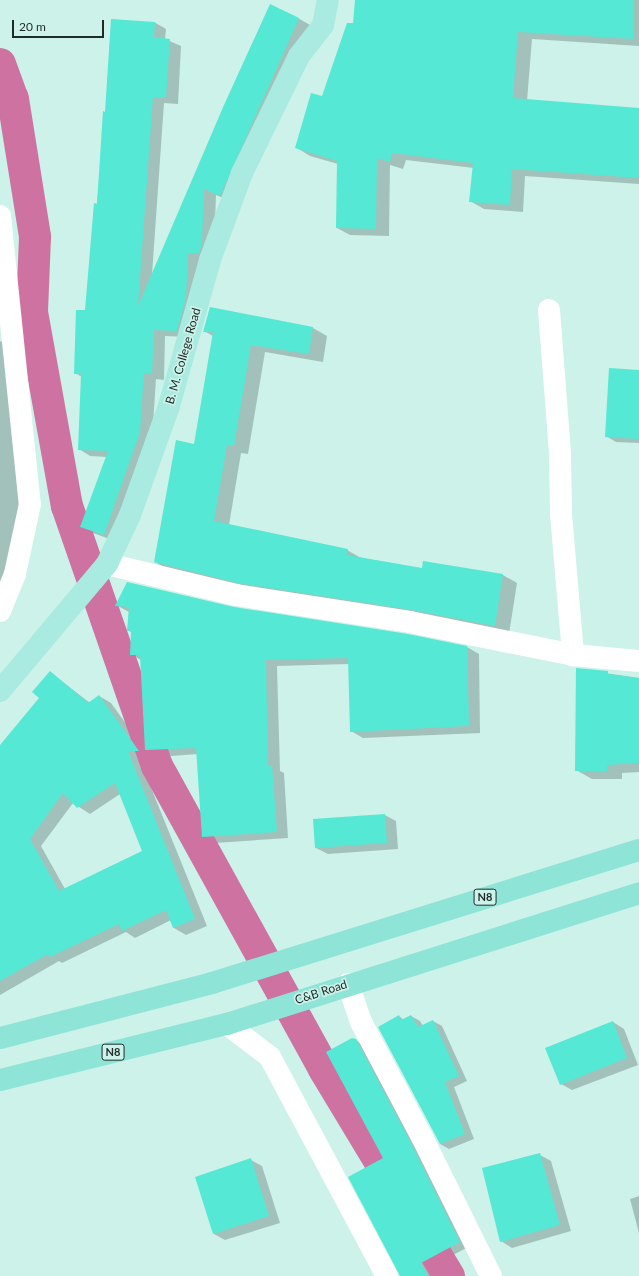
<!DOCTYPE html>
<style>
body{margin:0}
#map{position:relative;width:639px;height:1276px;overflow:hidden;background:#ccf2ea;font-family:Lato,sans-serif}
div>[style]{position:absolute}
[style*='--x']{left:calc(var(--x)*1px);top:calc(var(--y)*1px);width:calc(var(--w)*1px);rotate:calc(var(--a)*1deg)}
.shadow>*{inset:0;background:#0003}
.canal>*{height:32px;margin:-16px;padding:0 16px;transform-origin:16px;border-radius:16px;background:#ce73a1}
.building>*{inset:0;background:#55e8d4}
.minor>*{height:22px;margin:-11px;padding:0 11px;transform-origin:11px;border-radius:11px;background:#fff}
.tertiary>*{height:22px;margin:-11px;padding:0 11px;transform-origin:11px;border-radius:11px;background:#fff}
.primary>*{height:22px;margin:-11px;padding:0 11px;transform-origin:11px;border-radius:11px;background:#aaebe1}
.trunk>*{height:22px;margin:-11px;padding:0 11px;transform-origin:11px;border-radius:11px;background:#8ee4d7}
span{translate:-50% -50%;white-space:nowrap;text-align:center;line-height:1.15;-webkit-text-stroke:3.5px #ccf2ea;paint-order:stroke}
.shield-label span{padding:1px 3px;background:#ccf2ea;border:1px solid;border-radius:3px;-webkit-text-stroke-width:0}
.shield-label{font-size:11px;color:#1d2b29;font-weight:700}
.street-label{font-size:12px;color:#1d2b29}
.scale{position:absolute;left:12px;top:20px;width:92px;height:18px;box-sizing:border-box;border:2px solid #1d2b29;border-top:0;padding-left:5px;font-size:12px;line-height:14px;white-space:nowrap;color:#1d2b29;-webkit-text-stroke:3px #ccf2ea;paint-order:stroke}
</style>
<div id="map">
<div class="shadow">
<i style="clip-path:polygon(356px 0,639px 0,639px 46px,532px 39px,527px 101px,639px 110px,639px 184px,525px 176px,523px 212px,484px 209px,470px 201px,474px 168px,406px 160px,403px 169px,390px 165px,389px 236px,350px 235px,337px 228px,338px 164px,310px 156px,297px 148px,323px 97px,354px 24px)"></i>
<i style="clip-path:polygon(298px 18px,310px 25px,232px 202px,216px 195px,214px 251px,189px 337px,165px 336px,164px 380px,156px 379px,152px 439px,115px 541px,93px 533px,82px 527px,107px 457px,90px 456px,79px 449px,82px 377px,75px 373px,86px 311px,106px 113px,154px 22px,166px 29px,165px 39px,181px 46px,178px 104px,164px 103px,152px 275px)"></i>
<i style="clip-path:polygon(210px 308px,313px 328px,327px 336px,323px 362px,265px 352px,248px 454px,241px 453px,229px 525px,347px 550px,361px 558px,423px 569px,424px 562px,503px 575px,517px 583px,509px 634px,254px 590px,169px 570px,155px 562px,195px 445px,213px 336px,204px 331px)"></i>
<i style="clip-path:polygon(0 341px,11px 347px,19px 391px,20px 566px,0 617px)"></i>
<i style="clip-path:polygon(639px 371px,639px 443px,616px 442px,606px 436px)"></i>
<i style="clip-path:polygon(116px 605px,234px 608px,467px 647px,479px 654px,480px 733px,363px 738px,351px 731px,349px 664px,277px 666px,280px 771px,284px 773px,288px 838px,215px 843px,203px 836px,198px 754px,158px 757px,146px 750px,141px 660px,131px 654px,132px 633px,128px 630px,129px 612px)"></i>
<i style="clip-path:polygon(577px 669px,639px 678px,639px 772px,622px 773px,622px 779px,592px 779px,576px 770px)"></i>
<i style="clip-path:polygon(evenodd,50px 672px,90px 703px,99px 696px,111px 703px,150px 757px,139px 758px,207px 926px,186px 935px,174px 928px,171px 920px,135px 938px,126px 932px,62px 963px,59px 961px,0 995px,0 747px,41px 698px,50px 672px,120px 794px,143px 851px,65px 889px,41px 846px,73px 803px,90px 814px,120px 794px)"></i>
<i style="clip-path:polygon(385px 815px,396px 821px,398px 849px,328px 854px,316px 848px,314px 820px)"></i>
<i style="clip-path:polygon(399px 1016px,404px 1020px,411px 1016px,420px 1021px,423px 1026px,433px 1021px,442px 1026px,467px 1081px,454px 1087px,474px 1139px,449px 1149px,440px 1144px)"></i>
<i style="clip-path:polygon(613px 1022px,624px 1029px,638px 1065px,572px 1090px,561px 1084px)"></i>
<i style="clip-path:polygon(355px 1040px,364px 1045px,468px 1247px,429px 1268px,433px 1276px,402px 1276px,384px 1158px)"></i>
<i style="clip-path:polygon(540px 1155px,551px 1161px,571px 1231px,512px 1248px,501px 1241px)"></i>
<i style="clip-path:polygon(251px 1160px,262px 1166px,280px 1223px,225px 1240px,214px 1234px)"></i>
<i style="clip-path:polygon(639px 1196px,639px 1233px,630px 1199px)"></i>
</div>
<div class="canal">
<i style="--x:0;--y:64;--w:37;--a:70"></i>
<i style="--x:13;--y:99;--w:140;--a:80.9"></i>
<i style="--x:35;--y:237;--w:75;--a:92.3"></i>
<i style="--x:32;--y:312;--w:197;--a:79.8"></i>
<i style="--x:67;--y:506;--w:275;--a:70.9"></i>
<i style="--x:157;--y:766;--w:346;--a:61.1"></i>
<i style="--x:324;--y:1069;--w:242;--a:58.9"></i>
</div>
<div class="building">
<i style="clip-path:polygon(355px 0,634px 0,633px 39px,518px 32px,513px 98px,639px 108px,639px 178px,512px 169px,510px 205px,469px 202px,473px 163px,392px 153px,390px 162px,377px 158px,376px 229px,336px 228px,337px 161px,295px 148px,311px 93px,322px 96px,347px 23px,353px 23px)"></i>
<i style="clip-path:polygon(270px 4px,299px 18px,220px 196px,204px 189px,202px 244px,199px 253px,188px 253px,186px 298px,177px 331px,154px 330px,152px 374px,144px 373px,140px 432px,104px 535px,80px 527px,108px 451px,78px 450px,81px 374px,74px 374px,76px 310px,85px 310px,94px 203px,97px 204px,103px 111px,105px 112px,111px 19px,155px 22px,154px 37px,170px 39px,166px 98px,153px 97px,138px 306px,224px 105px)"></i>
<i style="clip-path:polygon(210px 307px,313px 327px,309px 354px,251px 345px,234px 446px,227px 445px,214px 521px,348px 549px,347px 555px,422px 568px,423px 561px,503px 574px,495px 626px,412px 610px,238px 583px,154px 562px,176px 440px,194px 444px,213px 332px,203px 332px)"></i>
<i style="clip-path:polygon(609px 368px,639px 370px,639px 439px,605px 437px)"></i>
<i style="clip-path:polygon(127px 582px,234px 607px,408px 634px,467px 646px,469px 726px,350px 732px,348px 658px,266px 660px,268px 766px,272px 765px,277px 832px,202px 837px,196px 748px,145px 750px,140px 655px,130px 655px,131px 631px,127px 631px,129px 607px,115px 606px)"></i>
<i style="clip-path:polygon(576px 668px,608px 671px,608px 674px,639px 678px,639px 763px,607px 765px,607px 771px,575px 771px)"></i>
<i style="clip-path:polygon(evenodd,50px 671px,88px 703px,99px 695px,139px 751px,128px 751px,195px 919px,173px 928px,166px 910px,122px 931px,119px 924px,50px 957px,48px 954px,0 981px,0 745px,39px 698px,32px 692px,50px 671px,115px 783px,142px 851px,59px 891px,30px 839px,63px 793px,77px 808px,115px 783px)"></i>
<i style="clip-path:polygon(385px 814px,387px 843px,315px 848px,313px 819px)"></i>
<i style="clip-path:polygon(399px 1015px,401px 1020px,411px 1015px,418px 1027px,433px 1020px,459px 1076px,445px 1082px,465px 1134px,440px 1144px,378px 1027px)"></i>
<i style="clip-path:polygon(613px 1021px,627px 1058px,560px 1085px,545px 1048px)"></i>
<i style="clip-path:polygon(352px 1038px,356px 1039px,411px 1143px,460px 1242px,421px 1263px,428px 1276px,400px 1276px,348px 1177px,383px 1158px,326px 1052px)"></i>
<i style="clip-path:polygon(540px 1153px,560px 1225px,500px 1242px,482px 1168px)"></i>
<i style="clip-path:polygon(251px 1158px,269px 1216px,213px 1234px,195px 1177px)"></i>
</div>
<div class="minor">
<i style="--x:549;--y:310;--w:144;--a:85.6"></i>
<i style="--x:560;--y:454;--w:60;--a:89"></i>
<i style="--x:561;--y:514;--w:142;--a:85.1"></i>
<i style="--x:107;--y:564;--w:133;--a:13.5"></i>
<i style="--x:236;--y:595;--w:176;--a:8.8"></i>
<i style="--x:410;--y:622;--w:166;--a:11.4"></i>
<i style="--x:573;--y:655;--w:66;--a:5.2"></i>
<i style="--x:348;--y:984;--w:40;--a:71.1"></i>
<i style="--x:361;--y:1022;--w:130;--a:62.1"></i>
<i style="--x:422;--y:1137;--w:155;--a:63.6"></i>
<i style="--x:227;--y:1024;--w:54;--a:37.5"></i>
<i style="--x:270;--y:1057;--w:248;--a:61.9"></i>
</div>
<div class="tertiary">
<i style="--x:0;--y:216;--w:290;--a:84.1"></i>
<i style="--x:30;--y:504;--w:72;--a:102.1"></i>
<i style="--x:15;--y:574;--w:40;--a:112"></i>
</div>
<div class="primary">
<i style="--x:0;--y:691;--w:166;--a:-49.9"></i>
<i style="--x:107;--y:564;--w:54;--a:-64.9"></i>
<i style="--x:130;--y:515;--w:116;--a:-70.3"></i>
<i style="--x:169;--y:406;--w:152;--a:-74.3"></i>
<i style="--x:210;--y:260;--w:93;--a:-69.8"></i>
<i style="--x:242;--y:173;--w:130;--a:-64"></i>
<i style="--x:299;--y:56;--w:39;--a:-52"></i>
<i style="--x:323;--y:25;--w:25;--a:-79"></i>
</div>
<div class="trunk">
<i style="--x:0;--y:1038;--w:219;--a:-14.5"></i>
<i style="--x:212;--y:983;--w:447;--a:-17.3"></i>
<i style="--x:0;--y:1080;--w:234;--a:-13.9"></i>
<i style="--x:227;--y:1024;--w:432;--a:-17.6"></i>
</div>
<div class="shield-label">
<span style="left:485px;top:897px">N8</span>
<span style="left:113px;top:1052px">N8</span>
</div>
<div class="street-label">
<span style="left:183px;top:356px;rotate:-74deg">B. M. College Road</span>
<span style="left:321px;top:992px;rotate:-18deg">C&amp;B Road</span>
</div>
<div class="scale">20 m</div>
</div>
